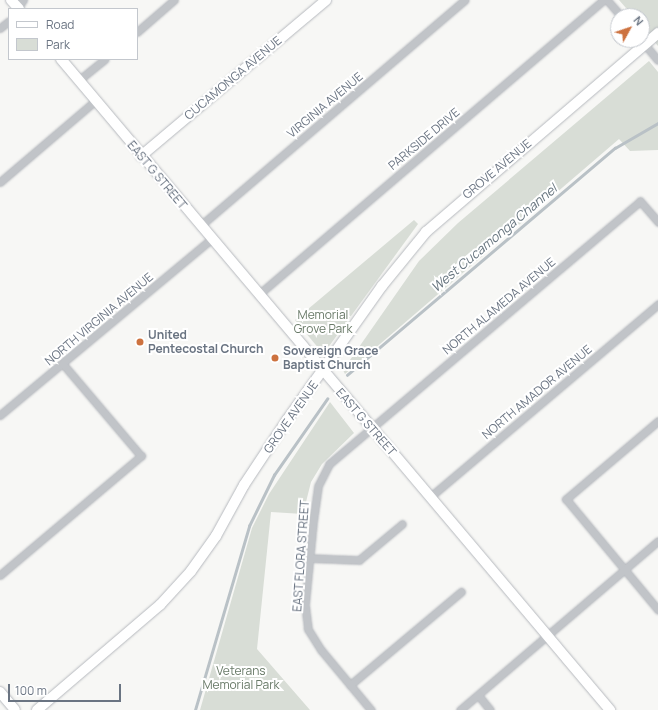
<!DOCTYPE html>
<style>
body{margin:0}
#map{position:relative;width:658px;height:710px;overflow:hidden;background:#f7f7f5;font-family:Manrope,sans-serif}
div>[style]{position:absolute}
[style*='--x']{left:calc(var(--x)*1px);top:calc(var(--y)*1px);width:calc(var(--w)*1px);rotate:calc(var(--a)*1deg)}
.green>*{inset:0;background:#d8ddd6}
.stream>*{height:2.5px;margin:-1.25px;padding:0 1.25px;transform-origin:1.25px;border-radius:1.25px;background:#b9c1c6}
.roads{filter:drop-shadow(0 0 1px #b6b9be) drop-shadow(0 0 1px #b6b9be)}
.street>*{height:7px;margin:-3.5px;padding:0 3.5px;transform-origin:3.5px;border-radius:3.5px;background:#c1c4c8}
.secondary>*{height:10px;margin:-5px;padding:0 5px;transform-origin:5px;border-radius:5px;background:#fff}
.dots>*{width:11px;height:11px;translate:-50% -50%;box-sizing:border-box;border:2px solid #fff;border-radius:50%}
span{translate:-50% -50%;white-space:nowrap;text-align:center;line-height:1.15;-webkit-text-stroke:4px #fff;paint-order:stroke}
.street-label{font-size:12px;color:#6a7482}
.park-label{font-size:12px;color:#697a68}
.poi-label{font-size:12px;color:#6a7482;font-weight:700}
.left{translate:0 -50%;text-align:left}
.water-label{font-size:13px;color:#66747e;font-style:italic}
.legend{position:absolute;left:8px;top:8px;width:130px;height:52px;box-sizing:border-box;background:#fff;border:1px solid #c3c7cd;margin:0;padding:5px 7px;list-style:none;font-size:12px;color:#6a7482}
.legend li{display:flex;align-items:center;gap:8px;height:20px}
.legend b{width:20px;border:1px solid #c3c7cd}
.north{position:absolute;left:610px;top:8px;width:40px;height:40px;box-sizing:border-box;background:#fff;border:1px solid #c3c7cd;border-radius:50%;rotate:50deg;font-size:11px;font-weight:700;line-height:16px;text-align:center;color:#6a7482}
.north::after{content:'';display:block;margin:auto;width:14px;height:18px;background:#cd723f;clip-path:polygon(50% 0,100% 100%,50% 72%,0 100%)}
.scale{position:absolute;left:8px;top:684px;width:113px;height:18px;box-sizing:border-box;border:2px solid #6a7482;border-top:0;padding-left:5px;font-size:12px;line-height:14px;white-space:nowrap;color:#6a7482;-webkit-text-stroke:3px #fff;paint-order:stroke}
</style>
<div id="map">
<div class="green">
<i style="clip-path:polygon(619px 0,658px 0,658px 46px,642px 27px,642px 16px,633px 16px)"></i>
<i style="clip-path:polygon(649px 61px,658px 72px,658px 150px,630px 151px,619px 139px,345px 374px,343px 370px,419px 261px,458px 223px)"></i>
<i style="clip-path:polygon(414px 220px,418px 224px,327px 349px,320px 350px,295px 320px)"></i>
<i style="clip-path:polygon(330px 402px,354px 433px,322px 464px,311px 482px,303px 514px,271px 512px,257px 649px,310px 710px,200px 710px,252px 528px,269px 494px)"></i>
</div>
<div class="stream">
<i style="--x:347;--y:375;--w:351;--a:-40.3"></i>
<i style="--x:615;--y:148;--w:50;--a:-30.2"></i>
<i style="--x:195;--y:710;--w:192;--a:-73.6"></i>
<i style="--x:249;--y:526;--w:57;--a:-63.9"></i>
<i style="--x:274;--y:475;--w:93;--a:-55.1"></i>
</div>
<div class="roads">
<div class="street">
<i style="--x:607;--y:0;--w:21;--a:49"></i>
<i style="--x:17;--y:9;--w:11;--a:-56"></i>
<i style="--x:0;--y:28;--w:11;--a:-38"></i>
<i style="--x:137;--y:32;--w:49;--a:-40.9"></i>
<i style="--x:641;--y:40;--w:26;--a:50"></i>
<i style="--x:79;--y:80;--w:33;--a:-39"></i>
<i style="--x:0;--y:182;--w:125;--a:-40.5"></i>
<i style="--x:200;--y:226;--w:348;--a:-40.5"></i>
<i style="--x:258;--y:295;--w:455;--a:-40.5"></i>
<i style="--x:0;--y:415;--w:275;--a:-39.8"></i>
<i style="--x:658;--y:421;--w:121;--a:139.7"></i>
<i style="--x:566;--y:499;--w:144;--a:50.3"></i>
<i style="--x:430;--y:497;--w:299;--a:-40.2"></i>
<i style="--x:309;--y:558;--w:50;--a:2.3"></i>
<i style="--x:359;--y:560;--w:56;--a:-39.9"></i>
<i style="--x:0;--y:575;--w:185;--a:-40.2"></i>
<i style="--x:141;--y:456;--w:121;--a:-130.3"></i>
<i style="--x:350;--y:685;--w:145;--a:-40"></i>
<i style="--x:478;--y:695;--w:19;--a:51"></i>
<i style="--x:371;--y:710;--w:78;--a:-129.8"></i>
<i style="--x:321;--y:650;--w:25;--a:-122"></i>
<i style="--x:308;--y:629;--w:24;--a:-97"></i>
<i style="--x:305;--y:605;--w:83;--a:-84.5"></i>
<i style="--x:313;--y:522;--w:36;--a:-82"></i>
<i style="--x:318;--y:486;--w:25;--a:-63"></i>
<i style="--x:329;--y:464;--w:407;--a:-40.2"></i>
<i style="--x:640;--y:201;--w:28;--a:49"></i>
<i style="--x:460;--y:710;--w:260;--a:-40.5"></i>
</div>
<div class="secondary">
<i style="--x:11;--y:0;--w:12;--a:48"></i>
<i style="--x:61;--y:59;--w:852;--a:49.86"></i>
<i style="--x:141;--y:156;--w:242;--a:-40.1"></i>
<i style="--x:0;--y:692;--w:23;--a:50"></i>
<i style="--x:37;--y:710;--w:162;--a:-40.5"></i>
<i style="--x:160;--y:605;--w:46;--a:-47.6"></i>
<i style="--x:191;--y:571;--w:43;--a:-54.5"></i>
<i style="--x:216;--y:536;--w:58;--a:-61.2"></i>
<i style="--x:244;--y:485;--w:78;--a:-56.5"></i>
<i style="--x:287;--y:420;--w:164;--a:-54.7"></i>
<i style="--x:382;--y:286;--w:70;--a:-50.8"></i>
<i style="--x:426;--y:232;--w:306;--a:-40.6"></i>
</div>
</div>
<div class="dots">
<i style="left:140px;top:342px;background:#cd723f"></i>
<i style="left:275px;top:358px;background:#cd723f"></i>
</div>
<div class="street-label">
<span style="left:233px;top:78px;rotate:-40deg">CUCAMONGA AVENUE</span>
<span style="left:325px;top:105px;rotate:-40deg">VIRGINIA AVENUE</span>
<span style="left:424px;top:139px;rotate:-40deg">PARKSIDE DRIVE</span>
<span style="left:497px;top:169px;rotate:-40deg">GROVE AVENUE</span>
<span style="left:157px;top:175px;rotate:50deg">EAST G STREET</span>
<span style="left:499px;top:306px;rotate:-40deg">NORTH ALAMEDA AVENUE</span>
<span style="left:99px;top:319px;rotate:-40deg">NORTH VIRGINIA AVENUE</span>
<span style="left:537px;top:392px;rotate:-40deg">NORTH AMADOR AVENUE</span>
<span style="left:291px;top:417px;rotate:-55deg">GROVE AVENUE</span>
<span style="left:366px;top:422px;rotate:49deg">EAST G STREET</span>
<span style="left:301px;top:556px;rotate:-86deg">EAST FLORA STREET</span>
</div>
<div class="park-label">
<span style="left:323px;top:322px">Memorial<br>Grove Park</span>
<span style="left:241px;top:678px">Veterans<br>Memorial Park</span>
</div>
<div class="poi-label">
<span class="left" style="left:148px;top:342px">United<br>Pentecostal Church</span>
<span class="left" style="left:283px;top:358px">Sovereign Grace<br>Baptist Church</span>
</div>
<div class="water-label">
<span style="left:494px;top:238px;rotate:-40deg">West Cucamonga Channel</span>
</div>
<ul class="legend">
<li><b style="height:5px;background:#fff"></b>Road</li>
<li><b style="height:11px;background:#d8ddd6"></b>Park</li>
</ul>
<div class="north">N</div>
<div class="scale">100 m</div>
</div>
